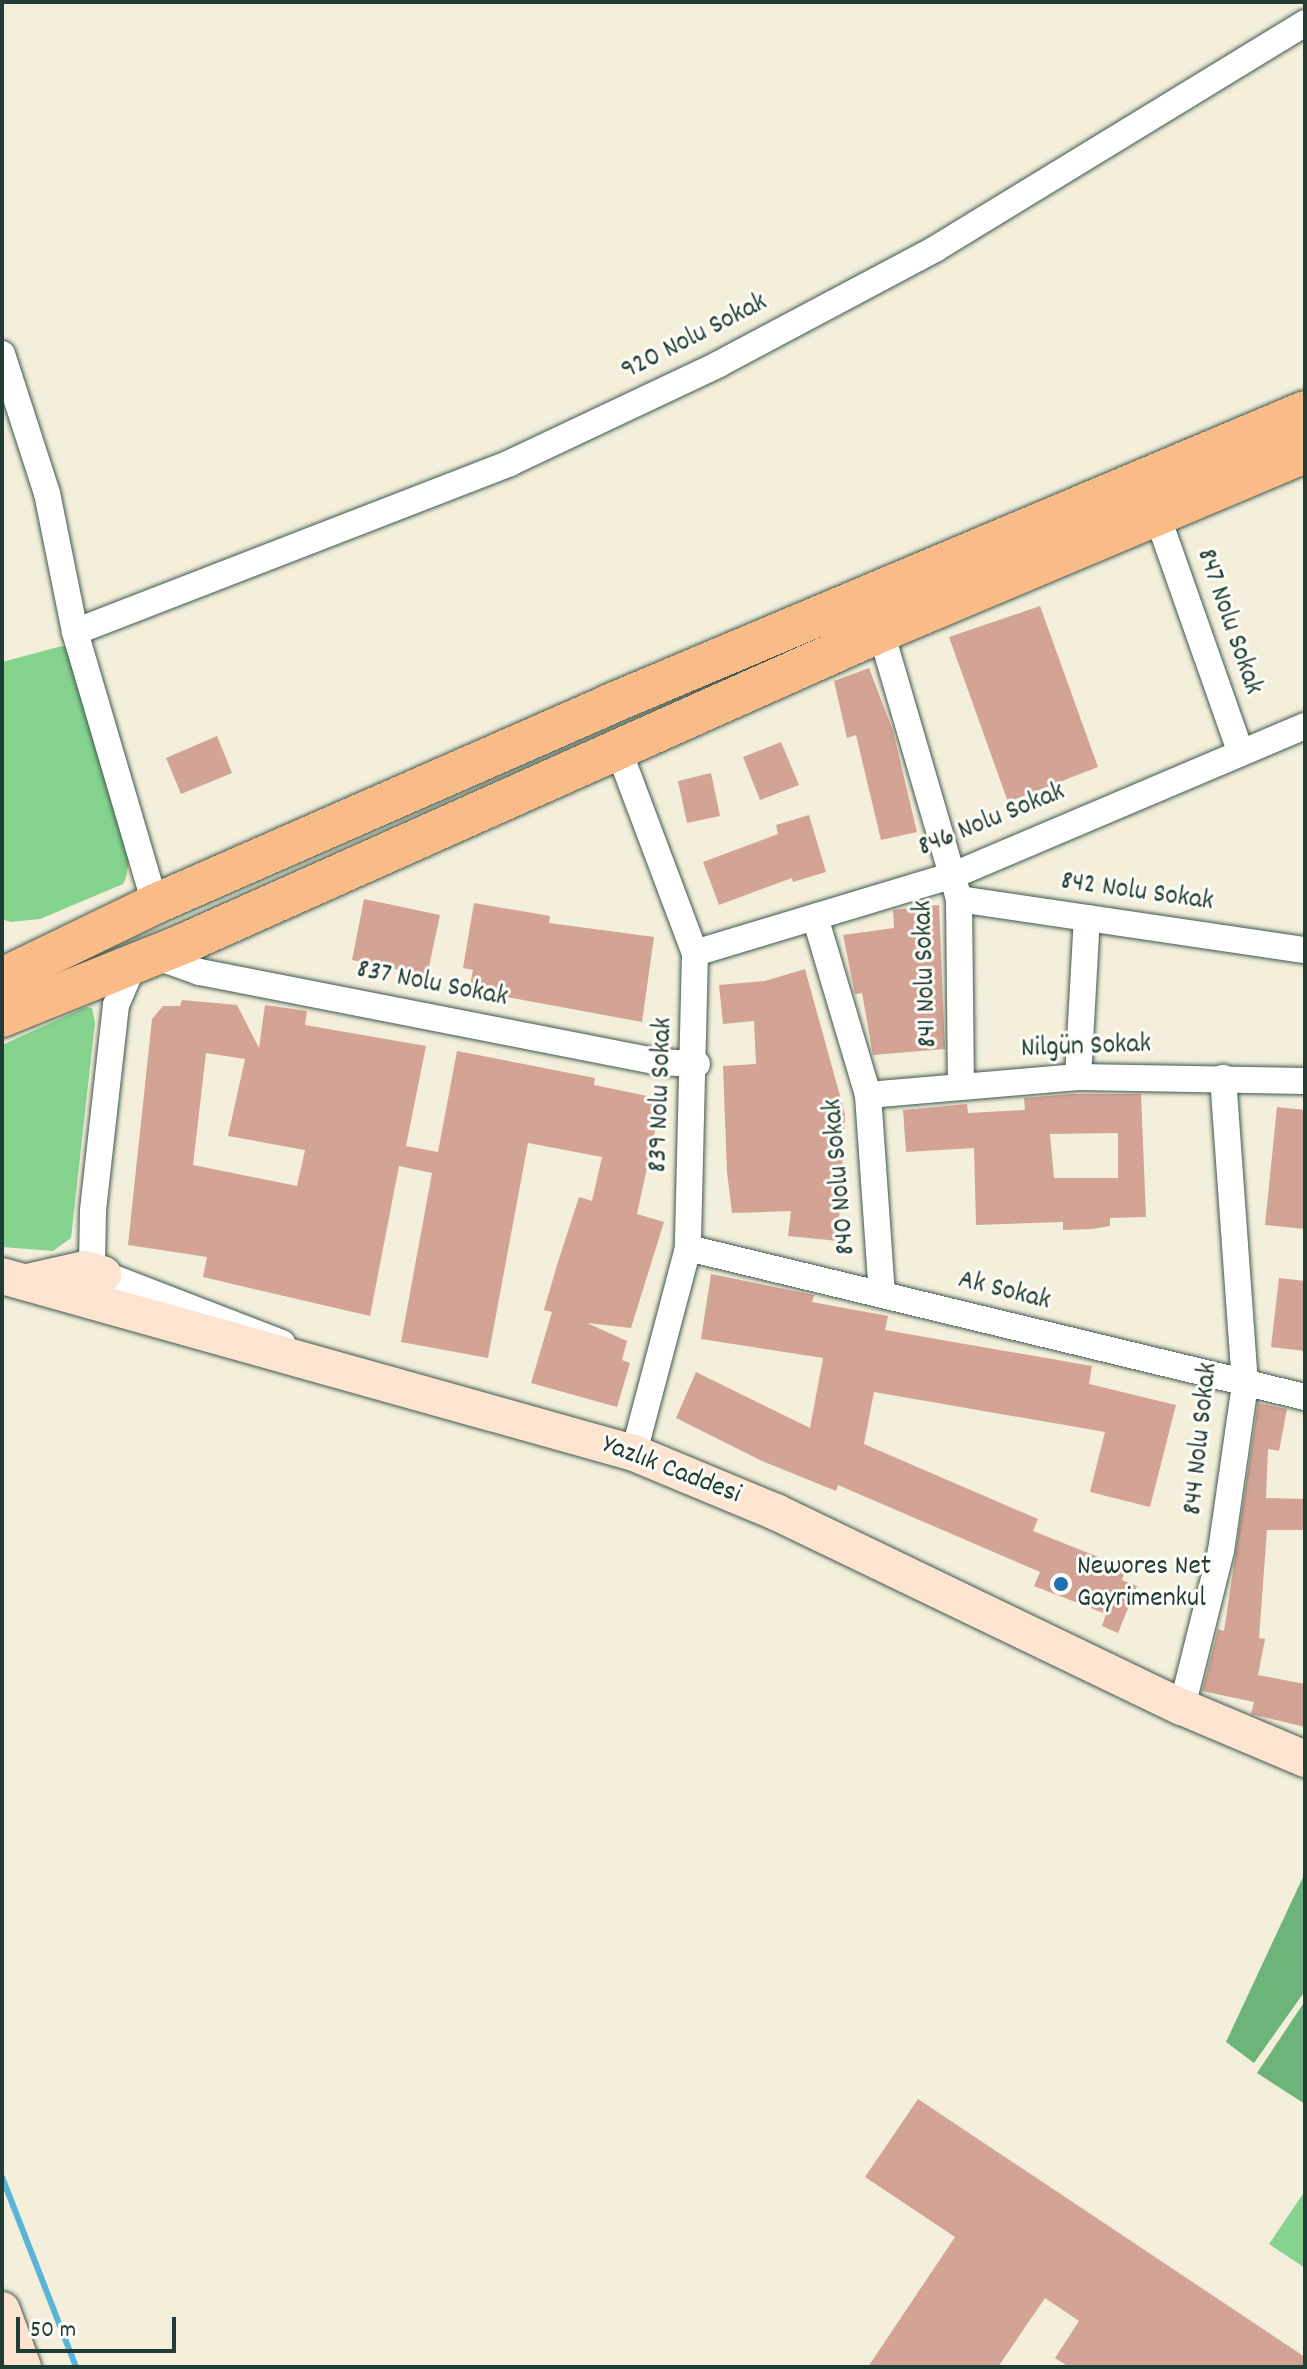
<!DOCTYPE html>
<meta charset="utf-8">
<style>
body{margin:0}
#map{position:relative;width:1307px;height:2369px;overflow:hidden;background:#f3efdb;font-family:Dekko,sans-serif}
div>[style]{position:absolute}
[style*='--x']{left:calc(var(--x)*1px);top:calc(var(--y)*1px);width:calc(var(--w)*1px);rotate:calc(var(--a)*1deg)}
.green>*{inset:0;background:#86d28f}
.forest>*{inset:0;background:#6cb47a}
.stream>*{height:6px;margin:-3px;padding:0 3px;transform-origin:3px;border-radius:3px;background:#59b4d7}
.building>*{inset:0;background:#d3a495}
.roads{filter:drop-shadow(0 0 2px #3f584d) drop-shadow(0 0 2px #3f584d)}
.street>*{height:26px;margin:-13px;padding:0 13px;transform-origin:13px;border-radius:13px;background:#fff}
.secondary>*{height:36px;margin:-18px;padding:0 18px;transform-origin:18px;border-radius:18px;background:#fde4d0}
.primary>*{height:40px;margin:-20px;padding:0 20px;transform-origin:20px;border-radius:20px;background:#f9bc89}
.dots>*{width:22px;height:22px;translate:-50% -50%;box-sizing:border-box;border:4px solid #fdfcf7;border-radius:50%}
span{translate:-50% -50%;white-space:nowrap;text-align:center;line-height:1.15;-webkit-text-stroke:6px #fdfcf7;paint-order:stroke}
.street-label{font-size:28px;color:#1f3d34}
.poi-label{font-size:28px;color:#1f3d34}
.left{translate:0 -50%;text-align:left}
.frame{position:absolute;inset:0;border:4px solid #1f3d34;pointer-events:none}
.scale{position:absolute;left:16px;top:2317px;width:160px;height:36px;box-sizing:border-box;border:4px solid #1f3d34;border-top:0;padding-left:10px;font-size:24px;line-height:28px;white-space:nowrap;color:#1f3d34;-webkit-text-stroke:6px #fdfcf7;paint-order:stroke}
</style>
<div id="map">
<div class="green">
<i style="clip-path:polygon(62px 646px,70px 649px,129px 860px,126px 878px,123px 884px,40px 919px,10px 922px,2px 919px,2px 662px)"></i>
<i style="clip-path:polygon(86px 1007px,92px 1008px,95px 1022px,71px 1238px,53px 1251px,2px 1247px,2px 1045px)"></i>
<i style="clip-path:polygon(1305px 2191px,1305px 2268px,1269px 2244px)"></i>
</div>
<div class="forest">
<i style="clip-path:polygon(1303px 1877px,1305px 1991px,1254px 2063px,1226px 2042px)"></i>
<i style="clip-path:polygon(1305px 2001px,1305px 2104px,1257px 2073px)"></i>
</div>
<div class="stream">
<i style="--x:2;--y:2177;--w:204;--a:68.7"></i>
</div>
<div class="building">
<i style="clip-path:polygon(1040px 606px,1098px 767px,1008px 802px,949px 637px)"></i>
<i style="clip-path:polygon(869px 668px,893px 731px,917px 832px,881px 840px,856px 735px,847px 738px,834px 681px)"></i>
<i style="clip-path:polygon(217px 736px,232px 773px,181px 794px,166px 758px)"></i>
<i style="clip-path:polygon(781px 742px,799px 785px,760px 800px,743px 757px)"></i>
<i style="clip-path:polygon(711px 773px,720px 816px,687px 823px,678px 781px)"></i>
<i style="clip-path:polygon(809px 815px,826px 872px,793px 882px,792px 878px,719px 905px,703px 862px,778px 834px,776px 825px)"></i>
<i style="clip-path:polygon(364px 899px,440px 915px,427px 976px,352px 960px)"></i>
<i style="clip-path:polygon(474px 903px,550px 916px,549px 923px,654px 937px,642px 1022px,469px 990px,473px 970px,463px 968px)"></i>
<i style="clip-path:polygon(939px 905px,945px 1049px,873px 1055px,862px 993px,855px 994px,843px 935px,894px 928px,893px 910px)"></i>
<i style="clip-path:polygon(805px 969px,845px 1114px,838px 1241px,788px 1236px,791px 1211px,732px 1213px,727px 1172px,723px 1066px,756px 1064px,754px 1021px,723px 1024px,719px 985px,765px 981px)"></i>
<i style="clip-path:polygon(evenodd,182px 1000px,237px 1005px,259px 1048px,265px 1005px,307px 1011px,305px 1025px,426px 1046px,406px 1146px,438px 1152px,457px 1051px,595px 1078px,594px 1085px,662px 1099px,637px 1214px,664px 1222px,631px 1328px,587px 1323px,627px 1341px,622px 1360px,630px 1363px,617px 1407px,531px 1383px,552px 1312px,544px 1310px,557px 1265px,579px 1197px,592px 1201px,602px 1157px,528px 1143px,488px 1358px,401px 1342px,432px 1173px,399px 1166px,370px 1316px,203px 1277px,207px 1257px,128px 1245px,152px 1019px,163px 1006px,180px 1006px,182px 1000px,206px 1053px,245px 1059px,228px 1136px,305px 1150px,297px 1186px,193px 1165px,206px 1053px)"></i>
<i style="clip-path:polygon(evenodd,1071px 1094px,1141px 1094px,1146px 1217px,1110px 1218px,1110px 1226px,1092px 1229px,1063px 1230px,1063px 1222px,976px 1225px,974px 1148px,906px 1152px,903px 1110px,967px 1104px,968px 1113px,1025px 1110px,1024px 1098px,1071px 1094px,1118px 1133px,1118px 1178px,1054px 1178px,1050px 1134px,1118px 1133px)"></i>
<i style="clip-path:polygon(1277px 1107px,1305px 1110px,1305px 1229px,1265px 1225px)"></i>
<i style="clip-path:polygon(711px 1274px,814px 1295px,812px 1302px,888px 1316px,885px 1330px,1092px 1366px,1089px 1384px,1176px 1405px,1150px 1507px,1090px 1492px,1105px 1432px,874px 1392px,864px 1444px,1038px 1519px,1033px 1531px,1126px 1568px,1122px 1580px,1137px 1586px,1118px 1633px,1102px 1626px,1106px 1614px,1034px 1586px,1040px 1572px,838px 1485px,836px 1491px,762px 1461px,676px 1418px,696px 1372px,810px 1428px,823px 1358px,701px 1339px)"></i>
<i style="clip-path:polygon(1279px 1278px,1305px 1281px,1305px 1351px,1271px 1347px)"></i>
<i style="clip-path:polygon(1258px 1403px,1287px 1409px,1279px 1451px,1268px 1449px,1266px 1498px,1305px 1499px,1305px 1530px,1267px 1530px,1259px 1638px,1265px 1639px,1258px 1675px,1305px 1684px,1305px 1727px,1251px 1714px,1254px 1702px,1202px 1691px,1218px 1629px,1224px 1631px)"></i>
<i style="clip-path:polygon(918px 2099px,1305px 2357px,1305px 2367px,1069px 2367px,1055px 2358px,1079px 2321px,1045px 2298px,998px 2367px,868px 2367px,955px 2237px,865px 2177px)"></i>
</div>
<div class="roads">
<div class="street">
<i style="--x:2;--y:354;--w:146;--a:72.1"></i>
<i style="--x:47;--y:493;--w:142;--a:78.6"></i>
<i style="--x:75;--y:632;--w:284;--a:73.6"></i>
<i style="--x:1157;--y:515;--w:250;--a:70.6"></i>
<i style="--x:75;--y:632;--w:467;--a:-21.2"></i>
<i style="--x:510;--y:463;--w:231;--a:-25.3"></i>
<i style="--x:719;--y:364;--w:245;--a:-28"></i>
<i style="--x:935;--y:249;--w:434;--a:-31.4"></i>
<i style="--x:881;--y:632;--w:278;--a:73.7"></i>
<i style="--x:959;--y:899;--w:187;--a:89.4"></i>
<i style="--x:617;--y:746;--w:221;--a:69.4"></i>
<i style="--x:695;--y:953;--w:295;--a:91.4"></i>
<i style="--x:688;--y:1248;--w:212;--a:104.8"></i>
<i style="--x:959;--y:899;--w:350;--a:8.4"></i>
<i style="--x:815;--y:917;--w:186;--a:73.4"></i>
<i style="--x:868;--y:1095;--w:200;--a:86"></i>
<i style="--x:163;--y:951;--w:12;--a:59"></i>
<i style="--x:169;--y:961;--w:33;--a:20"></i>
<i style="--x:200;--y:972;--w:468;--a:11.1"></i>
<i style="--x:659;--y:1062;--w:38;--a:3"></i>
<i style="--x:695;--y:953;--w:270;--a:-16.8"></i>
<i style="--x:954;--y:875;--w:381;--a:-23"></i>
<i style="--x:135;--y:961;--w:48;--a:113.4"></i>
<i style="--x:116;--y:1005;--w:207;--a:96.4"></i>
<i style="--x:93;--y:1211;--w:50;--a:91.1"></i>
<i style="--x:92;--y:1261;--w:17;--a:50"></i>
<i style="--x:103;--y:1274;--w:192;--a:21.1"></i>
<i style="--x:1078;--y:1077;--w:159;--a:-86.8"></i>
<i style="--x:868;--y:1095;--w:211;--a:-4.9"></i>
<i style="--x:1078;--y:1077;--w:227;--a:1"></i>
<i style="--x:688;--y:1248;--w:635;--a:13.58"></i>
<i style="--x:1182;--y:1707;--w:161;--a:-76"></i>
<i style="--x:1221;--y:1551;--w:169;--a:-81.8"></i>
<i style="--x:1245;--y:1384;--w:307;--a:-94.1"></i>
</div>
<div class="secondary">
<i style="--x:2;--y:1276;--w:656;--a:15.65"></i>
<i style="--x:634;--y:1453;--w:154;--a:22.6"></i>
<i style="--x:776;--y:1512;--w:450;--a:25.7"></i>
<i style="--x:1182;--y:1707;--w:134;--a:22.9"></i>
<i style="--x:27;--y:1282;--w:59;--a:-12.6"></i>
<i style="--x:85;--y:1269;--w:19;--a:16"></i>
<i style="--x:2;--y:2310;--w:61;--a:69.8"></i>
</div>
<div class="primary">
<i style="--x:2;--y:978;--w:170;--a:-25.8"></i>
<i style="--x:155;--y:904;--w:497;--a:-23.7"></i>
<i style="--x:610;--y:704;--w:754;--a:-22.86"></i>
<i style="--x:2;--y:1017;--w:197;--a:-22"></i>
<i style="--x:185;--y:943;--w:762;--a:-24.08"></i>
<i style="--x:881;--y:632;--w:460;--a:-22.9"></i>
</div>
</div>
<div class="dots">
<i style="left:1061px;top:1584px;background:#1f6fb2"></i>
</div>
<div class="street-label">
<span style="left:695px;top:338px;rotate:-27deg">920 Nolu Sokak</span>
<span style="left:1228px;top:622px;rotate:71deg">847 Nolu Sokak</span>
<span style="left:992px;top:821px;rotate:-22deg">846 Nolu Sokak</span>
<span style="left:1137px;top:893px;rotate:8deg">842 Nolu Sokak</span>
<span style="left:927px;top:974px;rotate:-92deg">841 Nolu Sokak</span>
<span style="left:432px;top:985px;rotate:11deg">837 Nolu Sokak</span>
<span style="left:1086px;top:1048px;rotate:-2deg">Nilgün Sokak</span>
<span style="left:662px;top:1095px;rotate:-88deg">839 Nolu Sokak</span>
<span style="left:841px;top:1177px;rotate:-95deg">840 Nolu Sokak</span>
<span style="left:1004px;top:1292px;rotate:14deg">Ak Sokak</span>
<span style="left:1202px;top:1439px;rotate:-84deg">844 Nolu Sokak</span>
<span style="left:671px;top:1471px;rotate:21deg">Yazlık Caddesi</span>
</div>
<div class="poi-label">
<span class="left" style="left:1077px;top:1584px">Newores Net<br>Gayrimenkul</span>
</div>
<div class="frame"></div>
<div class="scale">50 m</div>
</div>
